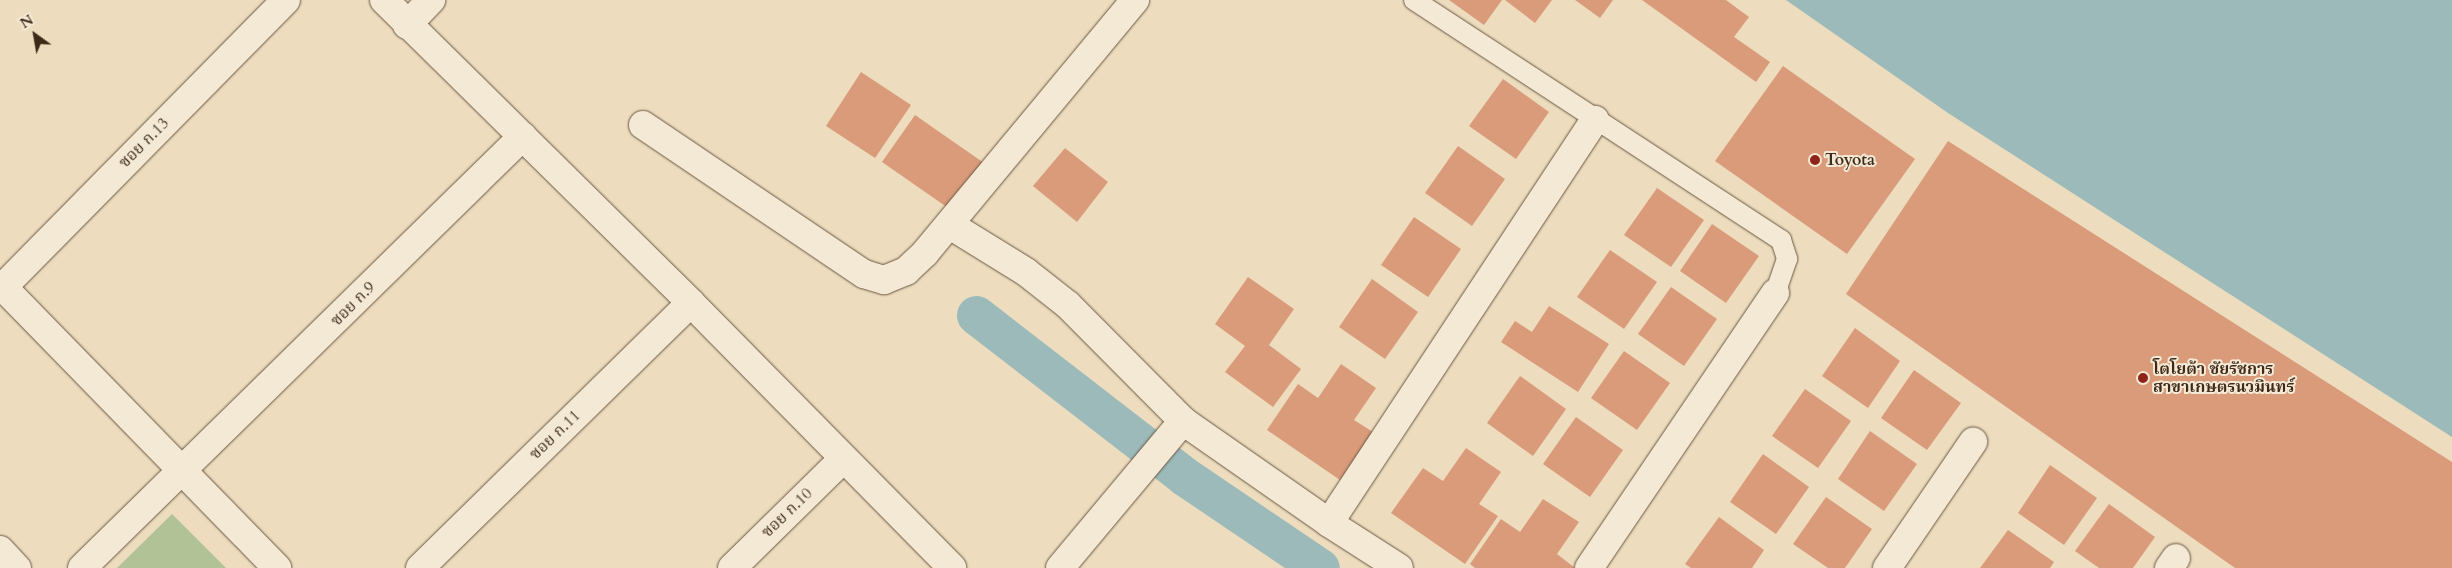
<!DOCTYPE html>
<meta charset="utf-8">
<style>
body{margin:0}
#map{position:relative;width:2452px;height:568px;overflow:hidden;background:#edddbe;font-family:Cardo,"Noto Serif Thai",serif}
div>[style]{position:absolute}
[style*='--x']{left:calc(var(--x)*1px);top:calc(var(--y)*1px);width:calc(var(--w)*1px);rotate:calc(var(--a)*1deg)}
.green>*{inset:0;background:#b1c297}
.water>*{inset:0;background:#9bbab9}
.canal>*{height:39px;margin:-19.5px;padding:0 19.5px;transform-origin:19.5px;border-radius:19.5px;background:#9bbab9}
.building>*{inset:0;background:#d99b7a}
.roads{filter:drop-shadow(0 0 1px #6a5642) drop-shadow(0 0 1px #6a5642)}
.lane>*{height:20px;margin:-10px;padding:0 10px;transform-origin:10px;border-radius:10px;background:#f3e9d5}
.street>*{height:28px;margin:-14px;padding:0 14px;transform-origin:14px;border-radius:14px;background:#f3e9d5}
.dots>*{width:14px;height:14px;translate:-50% -50%;box-sizing:border-box;border:2px solid #f3e9d5;border-radius:50%}
span{translate:-50% -50%;white-space:nowrap;text-align:center;line-height:1.15;-webkit-text-stroke:4px #f3e9d5;paint-order:stroke}
.street-label{font-size:16px;color:#3f2919}
.poi-label{font-size:16px;color:#3f2919;font-weight:700}
.left{translate:0 -50%;text-align:left}
.north{position:absolute;left:10px;top:10px;width:50px;height:50px;-webkit-text-stroke:4px #f3e9d5;paint-order:stroke;rotate:328deg;font-size:14px;font-weight:700;line-height:20px;text-align:center;color:#3f2919}
.north::after{content:'';display:block;margin:auto;width:18px;height:22px;background:#3f2919;clip-path:polygon(50% 0,100% 100%,50% 72%,0 100%)}
</style>
<div id="map">
<div class="green">
<i style="clip-path:polygon(172px 514px,226px 568px,117px 568px)"></i>
</div>
<div class="water">
<i style="clip-path:polygon(1786px 0,2452px 0,2452px 437px,1948px 113px)"></i>
</div>
<div class="canal">
<i style="--x:976;--y:315;--w:263;--a:37.7"></i>
<i style="--x:1184;--y:476;--w:164;--a:34.1"></i>
</div>
<div class="building">
<i style="clip-path:polygon(1449px 0,1502px 0,1484px 25px)"></i>
<i style="clip-path:polygon(1505px 0,1552px 0,1535px 23px)"></i>
<i style="clip-path:polygon(1575px 0,1613px 0,1600px 18px)"></i>
<i style="clip-path:polygon(1642px 0,1726px 0,1749px 17px,1734px 37px,1770px 62px,1756px 82px)"></i>
<i style="clip-path:polygon(1783px 66px,1915px 159px,1847px 254px,1715px 161px)"></i>
<i style="clip-path:polygon(861px 72px,911px 105px,875px 158px,826px 126px)"></i>
<i style="clip-path:polygon(1503px 79px,1549px 112px,1516px 159px,1469px 126px)"></i>
<i style="clip-path:polygon(915px 115px,984px 163px,951px 210px,882px 162px)"></i>
<i style="clip-path:polygon(1948px 141px,2452px 462px,2452px 568px,2235px 568px,1846px 294px)"></i>
<i style="clip-path:polygon(1458px 146px,1505px 179px,1472px 226px,1425px 193px)"></i>
<i style="clip-path:polygon(1065px 148px,1108px 182px,1077px 222px,1033px 186px)"></i>
<i style="clip-path:polygon(1657px 188px,1704px 220px,1671px 267px,1624px 235px)"></i>
<i style="clip-path:polygon(1414px 217px,1461px 249px,1428px 297px,1381px 265px)"></i>
<i style="clip-path:polygon(1712px 224px,1759px 256px,1726px 303px,1680px 271px)"></i>
<i style="clip-path:polygon(1610px 250px,1657px 282px,1624px 329px,1577px 297px)"></i>
<i style="clip-path:polygon(1248px 277px,1294px 309px,1269px 345px,1301px 369px,1273px 407px,1225px 372px,1245px 346px,1215px 324px)"></i>
<i style="clip-path:polygon(1372px 279px,1418px 312px,1385px 359px,1339px 327px)"></i>
<i style="clip-path:polygon(1671px 287px,1717px 319px,1684px 366px,1638px 334px)"></i>
<i style="clip-path:polygon(1549px 306px,1609px 344px,1578px 392px,1501px 342px,1515px 321px,1532px 332px)"></i>
<i style="clip-path:polygon(1855px 328px,1900px 361px,1868px 408px,1822px 376px)"></i>
<i style="clip-path:polygon(1624px 351px,1670px 383px,1637px 430px,1591px 398px)"></i>
<i style="clip-path:polygon(1341px 364px,1376px 388px,1354px 420px,1373px 432px,1340px 480px,1267px 430px,1298px 384px,1318px 398px)"></i>
<i style="clip-path:polygon(1914px 370px,1961px 403px,1927px 450px,1881px 418px)"></i>
<i style="clip-path:polygon(1520px 376px,1566px 409px,1533px 456px,1487px 423px)"></i>
<i style="clip-path:polygon(1805px 389px,1851px 421px,1818px 468px,1772px 436px)"></i>
<i style="clip-path:polygon(1576px 417px,1623px 450px,1590px 497px,1543px 464px)"></i>
<i style="clip-path:polygon(1870px 431px,1917px 464px,1884px 511px,1838px 479px)"></i>
<i style="clip-path:polygon(1466px 448px,1501px 472px,1479px 504px,1498px 516px,1465px 564px,1391px 513px,1423px 468px,1443px 481px)"></i>
<i style="clip-path:polygon(1763px 454px,1809px 487px,1776px 534px,1730px 502px)"></i>
<i style="clip-path:polygon(2050px 465px,2097px 498px,2064px 545px,2018px 513px)"></i>
<i style="clip-path:polygon(1826px 497px,1872px 529px,1845px 568px,1828px 568px,1793px 544px)"></i>
<i style="clip-path:polygon(1543px 499px,1579px 522px,1557px 554px,1575px 568px,1475px 568px,1470px 564px,1501px 519px,1520px 532px)"></i>
<i style="clip-path:polygon(2109px 504px,2155px 537px,2133px 568px,2099px 568px,2075px 551px)"></i>
<i style="clip-path:polygon(1719px 517px,1764px 550px,1752px 568px,1691px 568px,1685px 564px)"></i>
<i style="clip-path:polygon(2008px 530px,2054px 562px,2050px 568px,1980px 568px)"></i>
</div>
<div class="roads">
<div class="lane">
<i style="--x:1414;--y:0;--w:439;--a:33.2"></i>
<i style="--x:1781;--y:240;--w:20;--a:72"></i>
<i style="--x:1787;--y:259;--w:36;--a:109"></i>
</div>
<div class="street">
<i style="--x:384;--y:0;--w:431;--a:44.6"></i>
<i style="--x:691;--y:303;--w:372;--a:45.4"></i>
<i style="--x:407;--y:25;--w:35;--a:-46"></i>
<i style="--x:643;--y:125;--w:267;--a:34"></i>
<i style="--x:864;--y:274;--w:21;--a:17"></i>
<i style="--x:884;--y:280;--w:24;--a:-22"></i>
<i style="--x:906;--y:271;--w:26;--a:-43"></i>
<i style="--x:925;--y:253;--w:329;--a:-50.3"></i>
<i style="--x:950;--y:225;--w:89;--a:31.7"></i>
<i style="--x:1026;--y:272;--w:53;--a:38.2"></i>
<i style="--x:1068;--y:305;--w:163;--a:45.2"></i>
<i style="--x:1183;--y:421;--w:178;--a:34.9"></i>
<i style="--x:1329;--y:523;--w:83;--a:32.7"></i>
<i style="--x:0;--y:284;--w:397;--a:45.7"></i>
<i style="--x:3;--y:287;--w:403;--a:-45.4"></i>
<i style="--x:1329;--y:523;--w:483;--a:-56.6"></i>
<i style="--x:0;--y:550;--w:25;--a:47"></i>
<i style="--x:82;--y:568;--w:617;--a:-44.41"></i>
<i style="--x:420;--y:568;--w:379;--a:-44.4"></i>
<i style="--x:732;--y:568;--w:156;--a:-44.5"></i>
<i style="--x:1060;--y:568;--w:192;--a:-50.1"></i>
<i style="--x:1589;--y:568;--w:332;--a:-55.9"></i>
<i style="--x:1887;--y:568;--w:153;--a:-55.7"></i>
<i style="--x:2169;--y:568;--w:12;--a:-55"></i>
</div>
</div>
<div class="dots">
<i style="left:1815px;top:160px;background:#8f2418"></i>
<i style="left:2143px;top:378px;background:#8f2418"></i>
</div>
<div class="street-label">
<span style="left:144px;top:143px;rotate:-45deg">ซอย ก.13</span>
<span style="left:353px;top:304px;rotate:-45deg">ซอย ก.9</span>
<span style="left:555px;top:435px;rotate:-44deg">ซอย ก.11</span>
<span style="left:787px;top:513px;rotate:-44deg">ซอย ก.10</span>
</div>
<div class="poi-label">
<span class="left" style="left:1825px;top:160px">Toyota</span>
<span class="left" style="left:2153px;top:378px">โตโยต้า ชัยรัชการ<br>สาขาเกษตรนวมินทร์</span>
</div>
<div class="north">N</div>
</div>
